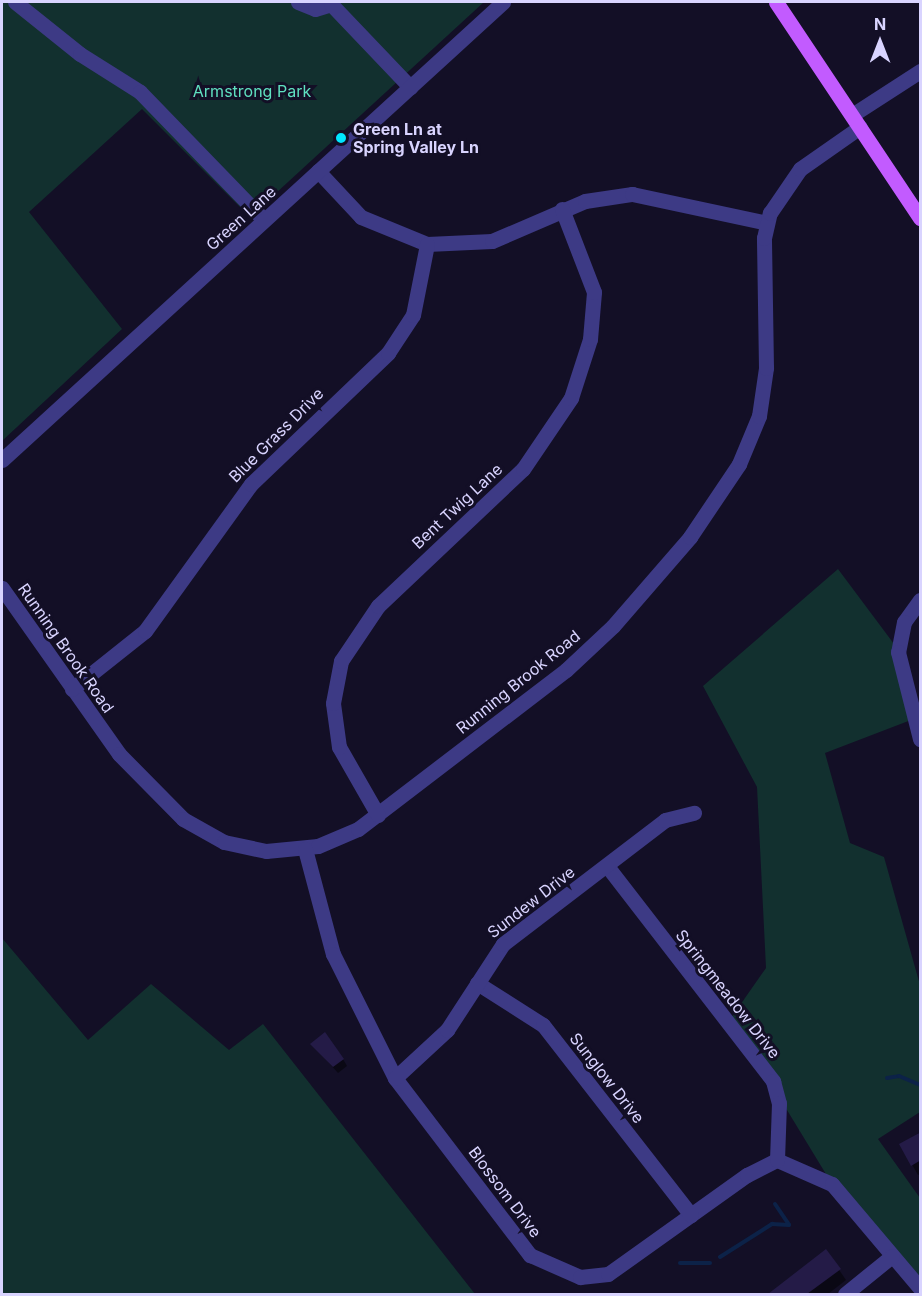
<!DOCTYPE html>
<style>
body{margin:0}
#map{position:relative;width:922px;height:1296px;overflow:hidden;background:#130f26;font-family:Inter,sans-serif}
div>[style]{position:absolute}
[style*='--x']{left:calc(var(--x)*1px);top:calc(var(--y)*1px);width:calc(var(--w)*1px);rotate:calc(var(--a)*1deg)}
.green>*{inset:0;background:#12302f}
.shadow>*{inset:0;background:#0007}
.stream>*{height:4px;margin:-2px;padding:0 2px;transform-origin:2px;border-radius:2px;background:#0c2248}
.building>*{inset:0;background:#241b47}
.minor>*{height:15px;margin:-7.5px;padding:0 7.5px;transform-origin:7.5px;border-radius:7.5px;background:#3d3a85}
.major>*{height:15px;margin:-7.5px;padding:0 7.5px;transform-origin:7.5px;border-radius:7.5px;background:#c25bff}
.dots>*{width:16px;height:16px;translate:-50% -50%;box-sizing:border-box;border:3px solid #130f26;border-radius:50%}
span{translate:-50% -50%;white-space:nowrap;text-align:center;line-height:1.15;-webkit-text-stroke:6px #130f26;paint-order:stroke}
.park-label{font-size:16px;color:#5fe0c0}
.poi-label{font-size:16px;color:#d9d4ff;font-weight:700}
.left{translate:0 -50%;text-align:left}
.street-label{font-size:16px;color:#d9d4ff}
.frame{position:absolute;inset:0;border:3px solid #d9d4ff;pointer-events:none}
.north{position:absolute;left:850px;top:12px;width:60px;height:60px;-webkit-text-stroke:4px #130f26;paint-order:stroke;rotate:0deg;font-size:16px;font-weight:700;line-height:24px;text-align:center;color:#d9d4ff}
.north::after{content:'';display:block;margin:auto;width:21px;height:27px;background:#d9d4ff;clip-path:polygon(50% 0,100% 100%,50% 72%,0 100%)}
</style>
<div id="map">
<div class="green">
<i style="clip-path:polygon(2px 2px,484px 2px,250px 217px,142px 109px,29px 212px,122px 329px,2px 441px)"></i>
<i style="clip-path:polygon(838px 569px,897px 648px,911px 720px,825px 753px,850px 843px,884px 857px,920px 985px,920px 1112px,878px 1139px,920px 1198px,920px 1286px,832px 1184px,731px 1018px,766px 968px,757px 787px,703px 686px)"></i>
<i style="clip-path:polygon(2px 938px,88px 1040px,151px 984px,229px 1050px,263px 1024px,475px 1294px,2px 1294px)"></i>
</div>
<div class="shadow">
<i style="clip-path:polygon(312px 1044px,343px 1059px,347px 1066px,338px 1073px)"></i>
<i style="clip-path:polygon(920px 1132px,920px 1174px,918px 1175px,901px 1145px)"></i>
<i style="clip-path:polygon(826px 1251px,846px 1280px,828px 1294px,770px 1294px)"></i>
</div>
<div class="stream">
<i style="--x:887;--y:1078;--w:12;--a:-9"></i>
<i style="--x:899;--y:1076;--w:23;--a:23"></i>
<i style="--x:775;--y:1204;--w:25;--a:56"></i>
<i style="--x:720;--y:1257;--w:62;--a:-32.4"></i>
<i style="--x:772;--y:1224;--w:17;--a:3"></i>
<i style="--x:680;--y:1263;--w:30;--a:0"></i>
</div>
<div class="building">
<i style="clip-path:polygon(325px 1032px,344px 1059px,333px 1067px,310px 1044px)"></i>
<i style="clip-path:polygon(921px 1132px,921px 1160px,911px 1166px,899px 1144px)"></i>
<i style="clip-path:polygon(826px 1249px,841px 1269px,807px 1294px,768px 1294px)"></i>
</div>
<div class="minor">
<i style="--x:15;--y:2;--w:83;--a:38.7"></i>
<i style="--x:80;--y:54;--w:71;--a:32.3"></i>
<i style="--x:140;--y:92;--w:178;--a:45.9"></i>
<i style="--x:298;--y:2;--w:18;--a:22"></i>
<i style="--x:315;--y:9;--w:17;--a:-17"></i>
<i style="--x:331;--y:4;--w:115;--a:46.4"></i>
<i style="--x:852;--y:115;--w:81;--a:-32.9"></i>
<i style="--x:318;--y:171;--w:63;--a:46.9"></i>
<i style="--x:361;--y:217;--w:71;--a:22.2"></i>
<i style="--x:427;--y:244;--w:65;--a:-2.6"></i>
<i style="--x:492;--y:241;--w:101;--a:-23.3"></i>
<i style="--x:585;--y:201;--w:48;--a:-8.5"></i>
<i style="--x:632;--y:194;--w:138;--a:12.1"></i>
<i style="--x:2;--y:460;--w:679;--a:-42.43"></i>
<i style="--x:2;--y:588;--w:203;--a:54.8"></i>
<i style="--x:119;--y:754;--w:91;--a:45.4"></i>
<i style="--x:183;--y:819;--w:47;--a:29.3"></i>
<i style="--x:224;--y:842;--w:43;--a:12.1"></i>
<i style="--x:266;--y:851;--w:52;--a:-5.5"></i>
<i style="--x:318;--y:846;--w:43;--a:-23"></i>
<i style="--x:358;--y:829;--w:262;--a:-37.4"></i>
<i style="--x:566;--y:670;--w:64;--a:-43.1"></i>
<i style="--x:613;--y:626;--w:118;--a:-49.1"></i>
<i style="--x:690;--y:537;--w:88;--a:-56.1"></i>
<i style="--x:739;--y:464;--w:52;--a:-67.4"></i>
<i style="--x:759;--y:416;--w:49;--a:-81.7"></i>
<i style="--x:766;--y:368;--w:130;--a:-90.9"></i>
<i style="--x:764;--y:238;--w:26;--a:-77"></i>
<i style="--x:770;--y:213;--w:53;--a:-55.7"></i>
<i style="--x:800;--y:169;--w:73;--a:-35"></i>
<i style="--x:920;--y:600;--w:27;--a:126"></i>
<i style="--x:904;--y:622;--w:31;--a:101"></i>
<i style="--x:898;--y:652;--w:90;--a:75.8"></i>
<i style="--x:72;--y:689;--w:93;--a:-38.5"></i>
<i style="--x:145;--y:631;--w:181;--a:-54.2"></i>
<i style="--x:251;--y:484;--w:190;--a:-43.7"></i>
<i style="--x:388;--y:353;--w:45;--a:-56.7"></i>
<i style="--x:413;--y:315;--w:72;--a:-78.8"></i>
<i style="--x:378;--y:815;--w:78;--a:-119.8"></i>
<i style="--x:339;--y:747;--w:44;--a:-97.8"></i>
<i style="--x:333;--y:703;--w:43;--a:-79.2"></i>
<i style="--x:341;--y:661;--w:66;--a:-56.1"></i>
<i style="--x:378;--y:606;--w:199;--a:-43.4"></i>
<i style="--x:523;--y:469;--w:86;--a:-55.9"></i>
<i style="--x:571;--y:398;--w:62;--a:-72.1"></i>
<i style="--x:590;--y:339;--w:47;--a:-85.1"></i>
<i style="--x:594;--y:292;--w:89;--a:-111.1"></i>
<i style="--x:305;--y:849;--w:109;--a:75.1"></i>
<i style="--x:333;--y:954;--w:139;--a:63.4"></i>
<i style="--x:395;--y:1078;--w:223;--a:52.7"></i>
<i style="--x:530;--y:1255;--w:55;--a:23.7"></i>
<i style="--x:580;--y:1277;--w:28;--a:-6"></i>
<i style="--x:608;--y:1274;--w:171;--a:-35.5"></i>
<i style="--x:747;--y:1175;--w:34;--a:-27"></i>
<i style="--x:777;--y:1160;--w:60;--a:23.6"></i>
<i style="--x:832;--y:1184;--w:136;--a:49.8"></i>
<i style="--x:607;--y:866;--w:272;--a:52.3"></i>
<i style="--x:773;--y:1081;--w:23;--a:75"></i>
<i style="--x:779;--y:1103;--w:57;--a:92"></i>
<i style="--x:477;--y:983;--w:78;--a:32.5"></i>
<i style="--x:543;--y:1025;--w:241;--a:52.1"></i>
<i style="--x:395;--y:1078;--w:71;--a:-42.7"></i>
<i style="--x:447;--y:1030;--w:103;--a:-56.9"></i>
<i style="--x:503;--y:944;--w:204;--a:-37.4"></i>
<i style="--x:665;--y:820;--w:30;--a:-14"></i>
<i style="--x:845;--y:1294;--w:60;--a:-39"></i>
</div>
<div class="major">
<i style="--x:776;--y:2;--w:260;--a:56.3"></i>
</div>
<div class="dots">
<i style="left:341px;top:138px;background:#00e5ff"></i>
</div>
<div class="park-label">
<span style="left:252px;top:91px">Armstrong Park</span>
</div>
<div class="poi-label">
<span class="left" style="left:353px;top:138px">Green Ln at<br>Spring Valley Ln</span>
</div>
<div class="street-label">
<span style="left:241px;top:218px;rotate:-42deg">Green Lane</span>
<span style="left:276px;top:435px;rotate:-45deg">Blue Grass Drive</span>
<span style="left:457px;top:506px;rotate:-43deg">Bent Twig Lane</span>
<span style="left:66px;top:648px;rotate:55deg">Running Brook Road</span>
<span style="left:518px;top:682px;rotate:-39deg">Running Brook Road</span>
<span style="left:531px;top:902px;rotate:-38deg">Sundew Drive</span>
<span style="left:728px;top:994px;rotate:52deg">Springmeadow Drive</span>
<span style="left:607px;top:1078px;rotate:52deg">Sunglow Drive</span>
<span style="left:505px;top:1192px;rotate:53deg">Blossom Drive</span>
</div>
<div class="frame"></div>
<div class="north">N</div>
</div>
